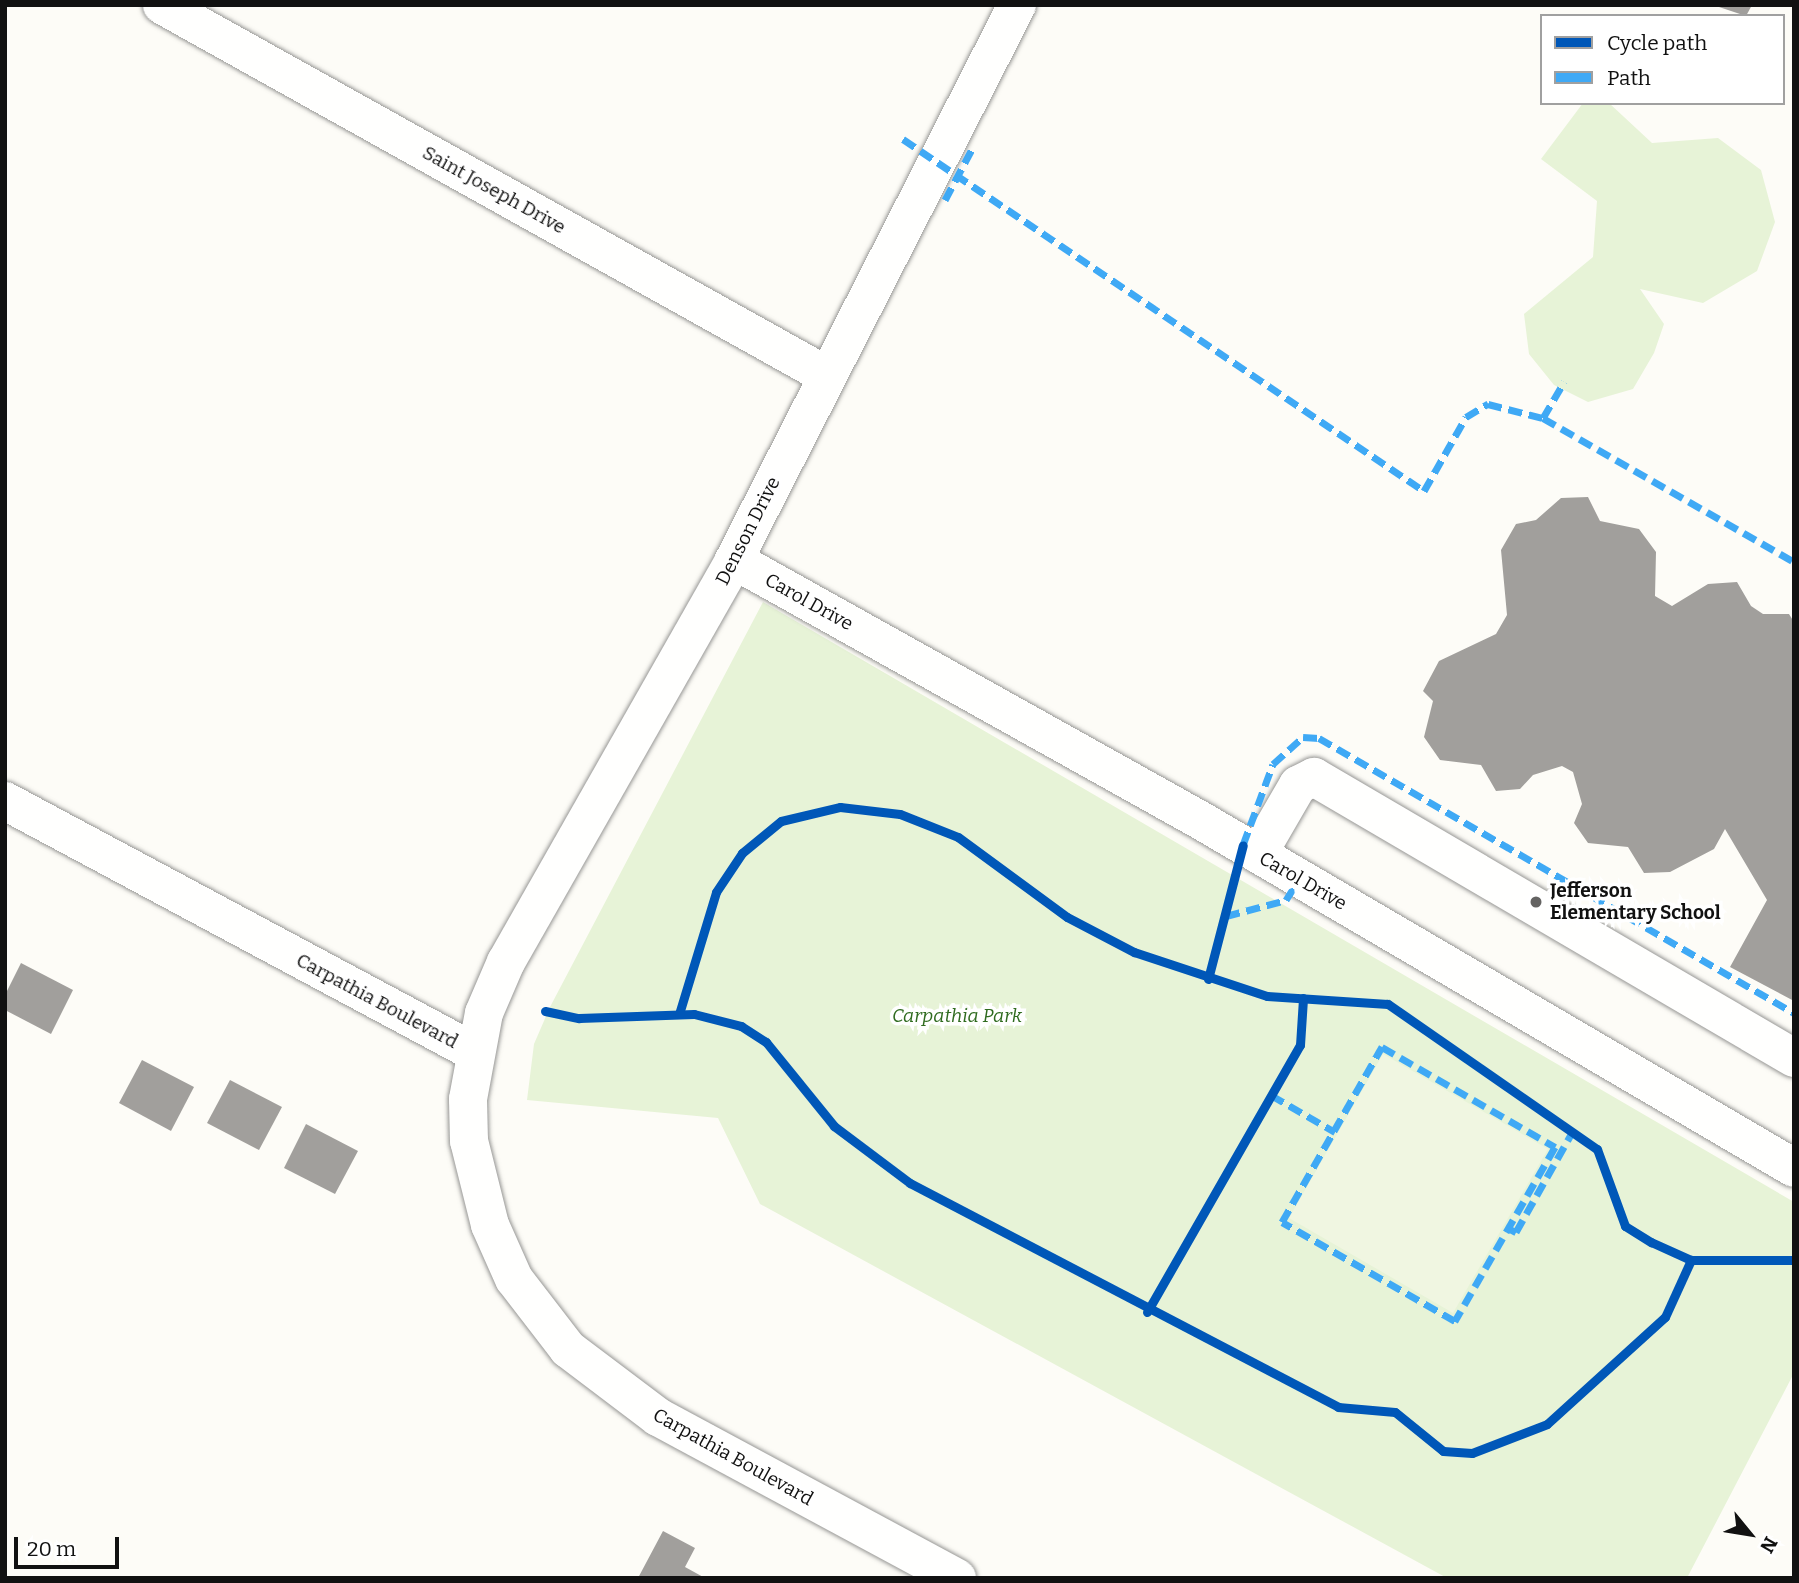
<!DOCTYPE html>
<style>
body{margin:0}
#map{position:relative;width:1799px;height:1583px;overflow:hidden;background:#fdfcf7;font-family:Bitter,serif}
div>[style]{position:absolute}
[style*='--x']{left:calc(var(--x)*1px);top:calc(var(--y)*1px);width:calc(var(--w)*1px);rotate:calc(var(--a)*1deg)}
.green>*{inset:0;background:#e7f3d7}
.pitch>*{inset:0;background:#f0f6e1}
.building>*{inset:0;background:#a19f9c}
.roads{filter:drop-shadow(0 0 2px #979795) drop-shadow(0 0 2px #979795)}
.minor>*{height:38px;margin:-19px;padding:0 19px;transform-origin:19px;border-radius:19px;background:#fffffe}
.quiet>*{height:7px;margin-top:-3.5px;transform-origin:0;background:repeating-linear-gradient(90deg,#3fa9f5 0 14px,transparent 0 21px)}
.cycleway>*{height:9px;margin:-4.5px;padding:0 4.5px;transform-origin:4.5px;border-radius:4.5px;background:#0057b8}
.dots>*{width:19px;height:19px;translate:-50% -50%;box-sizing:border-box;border:4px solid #fff;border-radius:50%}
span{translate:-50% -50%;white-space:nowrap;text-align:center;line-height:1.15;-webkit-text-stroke:7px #fff;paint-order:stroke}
.street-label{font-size:19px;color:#111}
.poi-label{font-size:19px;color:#111;font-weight:700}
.left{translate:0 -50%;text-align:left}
.park-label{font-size:19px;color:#2f6b1f;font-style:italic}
.frame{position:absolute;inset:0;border:7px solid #111;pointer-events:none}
.legend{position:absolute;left:1540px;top:14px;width:245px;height:91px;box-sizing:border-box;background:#fff;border:2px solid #a0a0a0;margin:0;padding:9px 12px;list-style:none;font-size:21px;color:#111}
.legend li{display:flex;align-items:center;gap:14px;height:35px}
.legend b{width:35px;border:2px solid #a0a0a0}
.north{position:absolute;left:1715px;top:1499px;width:70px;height:70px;-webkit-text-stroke:5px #fff;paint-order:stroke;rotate:120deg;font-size:19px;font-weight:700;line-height:28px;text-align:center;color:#111}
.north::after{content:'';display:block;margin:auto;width:24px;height:32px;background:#111;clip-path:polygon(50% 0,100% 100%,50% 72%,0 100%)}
.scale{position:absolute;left:14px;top:1537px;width:105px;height:32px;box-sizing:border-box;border:4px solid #111;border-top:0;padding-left:9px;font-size:21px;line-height:24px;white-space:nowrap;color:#111;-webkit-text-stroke:5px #fff;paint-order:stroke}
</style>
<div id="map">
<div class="green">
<i style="clip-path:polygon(1583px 103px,1609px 103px,1652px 143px,1718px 138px,1761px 170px,1775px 222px,1757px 271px,1703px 303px,1640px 289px,1664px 324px,1654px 353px,1633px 389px,1588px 402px,1554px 385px,1529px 354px,1524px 314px,1593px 257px,1597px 201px,1541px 159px)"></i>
<i style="clip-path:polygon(763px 602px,1794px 1202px,1794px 1373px,1687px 1578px,1447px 1578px,760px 1204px,718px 1118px,527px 1100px,534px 1044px,550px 1007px)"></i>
</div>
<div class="pitch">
<i style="clip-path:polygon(1383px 1054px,1548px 1149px,1453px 1313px,1289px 1218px)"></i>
</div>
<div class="building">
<i style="clip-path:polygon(1713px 5px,1752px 5px,1746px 16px)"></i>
<i style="clip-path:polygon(1588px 497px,1600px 521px,1639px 529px,1656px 552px,1655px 596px,1672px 606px,1708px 584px,1737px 582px,1751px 606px,1763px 614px,1789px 614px,1794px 622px,1794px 1001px,1730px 967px,1767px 900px,1725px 829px,1714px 849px,1670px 872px,1644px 873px,1628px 847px,1588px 843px,1574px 823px,1582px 804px,1573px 772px,1562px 766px,1533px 775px,1520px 789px,1496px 791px,1481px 765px,1440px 760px,1424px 737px,1433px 701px,1423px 691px,1439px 661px,1496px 634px,1507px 615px,1501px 550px,1516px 524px,1536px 520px,1561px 498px)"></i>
<i style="clip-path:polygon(21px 963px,73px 990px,51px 1034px,5px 1010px,5px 995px)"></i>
<i style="clip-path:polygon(142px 1060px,194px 1087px,171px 1131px,119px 1103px)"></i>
<i style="clip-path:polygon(230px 1080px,282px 1107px,259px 1150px,207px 1123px)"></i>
<i style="clip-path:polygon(306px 1124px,358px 1151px,335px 1194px,284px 1168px)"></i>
<i style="clip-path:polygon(663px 1531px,695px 1548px,685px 1567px,705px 1578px,638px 1578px)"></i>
</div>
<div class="roads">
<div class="minor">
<i style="--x:162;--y:5;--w:760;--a:29.13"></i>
<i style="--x:734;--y:560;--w:534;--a:29.16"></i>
<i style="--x:1200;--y:820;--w:688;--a:30.36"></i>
<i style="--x:5;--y:801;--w:532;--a:28.15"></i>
<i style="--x:1258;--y:854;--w:80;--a:-59.9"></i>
<i style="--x:1298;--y:785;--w:18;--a:-27"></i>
<i style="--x:1314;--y:777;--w:556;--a:30.35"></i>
<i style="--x:957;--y:1578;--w:340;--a:-151.7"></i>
<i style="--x:658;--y:1417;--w:113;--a:-142.9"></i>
<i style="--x:568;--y:1349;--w:88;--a:-127.6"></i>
<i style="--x:514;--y:1279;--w:59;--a:-114"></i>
<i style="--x:490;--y:1225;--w:87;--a:-104"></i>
<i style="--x:469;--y:1141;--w:42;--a:-91.4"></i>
<i style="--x:468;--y:1099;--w:87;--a:-79.5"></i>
<i style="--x:484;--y:1013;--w:56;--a:-66.7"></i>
<i style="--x:506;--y:962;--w:462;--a:-60.4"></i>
<i style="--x:734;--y:560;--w:623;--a:-62.98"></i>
</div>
</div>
<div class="quiet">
<i style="--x:903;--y:139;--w:629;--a:34.04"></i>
<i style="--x:1424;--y:491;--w:85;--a:-60.4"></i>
<i style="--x:1466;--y:417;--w:26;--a:-31"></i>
<i style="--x:1488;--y:404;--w:57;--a:14.3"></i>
<i style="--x:1543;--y:418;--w:42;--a:-59.7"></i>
<i style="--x:945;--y:200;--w:58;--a:-62.1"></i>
<i style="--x:1543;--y:418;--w:289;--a:29.8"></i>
<i style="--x:1243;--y:845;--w:86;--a:-69.7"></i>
<i style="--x:1273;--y:764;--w:40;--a:-42"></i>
<i style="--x:1303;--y:737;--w:16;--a:4"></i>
<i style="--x:1319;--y:738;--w:549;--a:30.07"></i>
<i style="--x:1226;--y:916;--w:62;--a:-14.9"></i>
<i style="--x:1286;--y:900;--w:25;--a:-58"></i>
<i style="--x:1382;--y:1047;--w:200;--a:30"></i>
<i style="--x:1555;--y:1147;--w:201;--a:119.9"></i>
<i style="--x:1455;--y:1321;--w:199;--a:-150.2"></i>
<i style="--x:1282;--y:1222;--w:202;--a:-60.3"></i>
<i style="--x:1271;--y:1095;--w:74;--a:30"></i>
<i style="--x:1508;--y:1228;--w:9;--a:27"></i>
<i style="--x:1516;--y:1232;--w:116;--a:-60.6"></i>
</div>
<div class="cycleway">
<i style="--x:1208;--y:979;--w:138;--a:-75.4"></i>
<i style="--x:545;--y:1011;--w:35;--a:12"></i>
<i style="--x:579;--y:1018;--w:115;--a:-2"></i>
<i style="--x:694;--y:1014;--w:49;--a:14.3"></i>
<i style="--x:741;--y:1026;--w:30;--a:33"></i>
<i style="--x:766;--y:1042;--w:108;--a:51"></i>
<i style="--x:834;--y:1126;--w:95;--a:36.9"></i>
<i style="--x:910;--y:1183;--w:483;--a:27.6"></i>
<i style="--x:1338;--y:1407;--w:57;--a:5"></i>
<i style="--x:1395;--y:1412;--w:62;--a:39.1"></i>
<i style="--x:1443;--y:1451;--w:29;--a:4"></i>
<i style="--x:1472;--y:1453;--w:80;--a:-21.1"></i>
<i style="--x:1547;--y:1424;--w:159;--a:-42.2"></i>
<i style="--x:1665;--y:1317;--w:63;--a:-65.5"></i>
<i style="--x:679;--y:1014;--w:127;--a:-73.1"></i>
<i style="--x:716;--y:892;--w:47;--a:-56.3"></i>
<i style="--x:742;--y:853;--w:50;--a:-39.4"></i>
<i style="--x:781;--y:821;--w:61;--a:-13.3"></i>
<i style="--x:840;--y:807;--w:60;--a:6.7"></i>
<i style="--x:900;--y:814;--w:62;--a:21.6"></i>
<i style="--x:958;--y:837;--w:135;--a:36.3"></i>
<i style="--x:1067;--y:917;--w:76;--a:27.6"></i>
<i style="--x:1134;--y:952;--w:140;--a:18.3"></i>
<i style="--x:1267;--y:996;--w:121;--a:3.8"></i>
<i style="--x:1388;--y:1004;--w:254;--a:34.8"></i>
<i style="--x:1597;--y:1149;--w:82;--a:70"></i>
<i style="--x:1625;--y:1226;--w:31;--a:32"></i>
<i style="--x:1651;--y:1242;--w:44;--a:24.2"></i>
<i style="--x:1691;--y:1260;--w:103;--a:0"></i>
<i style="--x:1147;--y:1312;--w:308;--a:-60.2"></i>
<i style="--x:1300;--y:1045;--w:47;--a:-86.3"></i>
</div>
<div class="dots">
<i style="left:1536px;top:902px;background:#646362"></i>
</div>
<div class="street-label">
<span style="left:494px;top:190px;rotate:29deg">Saint Joseph Drive</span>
<span style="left:748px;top:531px;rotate:-63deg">Denson Drive</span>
<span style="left:809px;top:602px;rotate:29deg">Carol Drive</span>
<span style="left:1303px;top:881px;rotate:30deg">Carol Drive</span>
<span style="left:377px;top:1001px;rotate:28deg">Carpathia Boulevard</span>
<span style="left:733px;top:1457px;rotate:29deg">Carpathia Boulevard</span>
</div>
<div class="poi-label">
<span class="left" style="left:1550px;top:902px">Jefferson<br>Elementary School</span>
</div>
<div class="park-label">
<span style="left:957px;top:1016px">Carpathia Park</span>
</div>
<div class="frame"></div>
<ul class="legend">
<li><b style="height:9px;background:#0057b8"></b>Cycle path</li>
<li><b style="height:9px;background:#3fa9f5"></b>Path</li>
</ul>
<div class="north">N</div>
<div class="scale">20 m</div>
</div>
